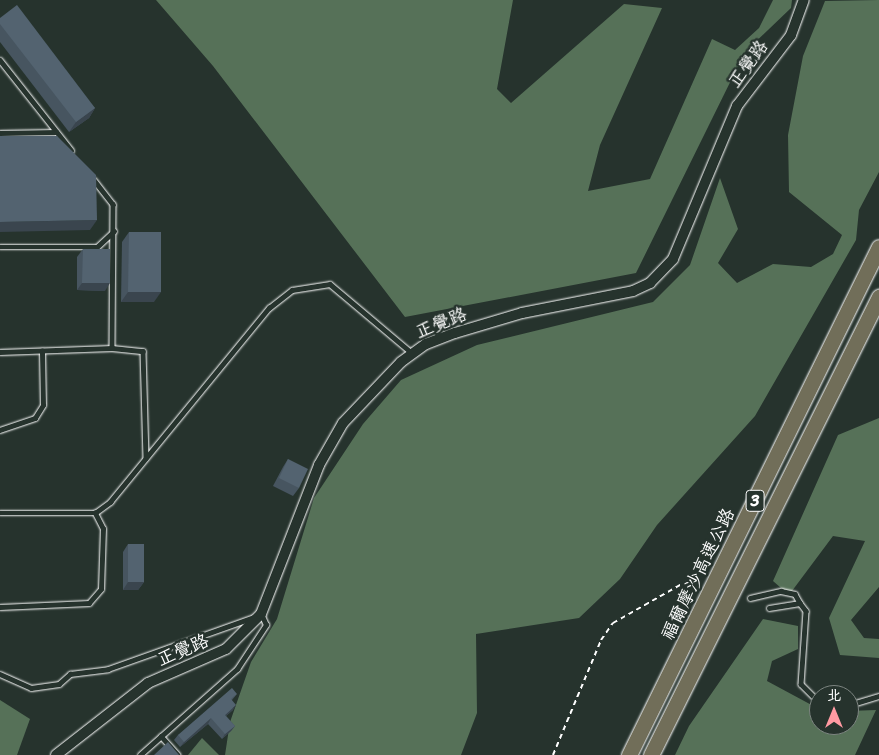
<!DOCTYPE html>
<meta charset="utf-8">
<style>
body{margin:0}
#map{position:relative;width:879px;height:755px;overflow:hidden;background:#26332d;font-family:Sriracha,"LXGW WenKai TC",sans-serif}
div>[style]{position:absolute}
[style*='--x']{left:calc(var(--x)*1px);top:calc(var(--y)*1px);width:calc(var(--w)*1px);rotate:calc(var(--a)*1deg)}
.green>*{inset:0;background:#567158}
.path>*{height:2px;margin-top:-1px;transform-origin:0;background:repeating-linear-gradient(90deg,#fff 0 5px,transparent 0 9px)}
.roads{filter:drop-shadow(0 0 1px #fff) drop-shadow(0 0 1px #fff)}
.service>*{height:4.5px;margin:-2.25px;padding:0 2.25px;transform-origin:2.25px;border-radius:2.25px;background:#26332d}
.tertiary>*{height:10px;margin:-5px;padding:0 5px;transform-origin:5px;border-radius:5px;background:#26332d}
.motorway>*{height:15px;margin:-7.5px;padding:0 7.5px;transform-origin:7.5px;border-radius:7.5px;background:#716e59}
.wall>*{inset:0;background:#475560}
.shaded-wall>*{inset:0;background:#3a454e}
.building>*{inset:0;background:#536370}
span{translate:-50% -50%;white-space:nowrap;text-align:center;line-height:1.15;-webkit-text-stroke:5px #26332d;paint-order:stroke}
.shield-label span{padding:1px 4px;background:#26332d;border:1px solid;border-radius:4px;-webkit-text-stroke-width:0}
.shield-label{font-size:16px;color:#fff;font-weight:700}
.street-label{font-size:18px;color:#fff}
.north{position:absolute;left:809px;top:685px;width:50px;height:50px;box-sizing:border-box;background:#26332d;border:1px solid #7d8581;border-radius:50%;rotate:0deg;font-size:14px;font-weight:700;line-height:20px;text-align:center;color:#fff}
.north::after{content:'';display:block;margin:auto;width:18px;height:22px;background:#ff9aa2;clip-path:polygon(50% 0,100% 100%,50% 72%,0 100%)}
</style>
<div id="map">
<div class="green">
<i style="clip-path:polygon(156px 0,513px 0,497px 89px,511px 103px,624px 4px,662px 8px,600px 145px,588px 191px,650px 179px,712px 39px,735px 50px,759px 28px,773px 0,792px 0,791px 8px,745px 52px,636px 273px,405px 317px,213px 66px)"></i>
<i style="clip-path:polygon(879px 0,879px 172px,859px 210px,856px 240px,755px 416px,657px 525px,620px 579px,579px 618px,476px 634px,477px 713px,461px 755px,225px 755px,230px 722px,251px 662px,277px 619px,314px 498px,363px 424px,401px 380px,477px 345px,653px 302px,690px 265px,720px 178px,738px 229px,718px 263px,737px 283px,773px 264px,811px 267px,833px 254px,842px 235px,789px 192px,788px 135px,803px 56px,825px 1px)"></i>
<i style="clip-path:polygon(879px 418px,879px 587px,851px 620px,864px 638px,879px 639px,879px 658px,840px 655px,829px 618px,865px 541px,833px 536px,789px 595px,773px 581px,838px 435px)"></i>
<i style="clip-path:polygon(763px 619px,798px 626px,798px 649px,772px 661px,767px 681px,819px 709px,819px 725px,849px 725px,849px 711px,876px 710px,855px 755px,675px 755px,689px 726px)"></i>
<i style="clip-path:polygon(0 700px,30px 719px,17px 755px,0 755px)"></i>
<i style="clip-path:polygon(202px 738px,219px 755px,188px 755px)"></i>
</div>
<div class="path">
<i style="--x:553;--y:755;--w:125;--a:-67.3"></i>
<i style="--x:601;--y:640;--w:21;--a:-55"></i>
<i style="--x:613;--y:623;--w:98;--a:-29.5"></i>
</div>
<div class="roads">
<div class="service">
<i style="--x:0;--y:60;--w:115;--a:51.7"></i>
<i style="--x:0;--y:133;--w:56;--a:-1"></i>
<i style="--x:94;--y:180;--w:31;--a:52"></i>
<i style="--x:113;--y:204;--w:144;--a:90.4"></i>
<i style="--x:112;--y:348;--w:31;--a:6"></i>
<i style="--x:143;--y:351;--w:107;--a:88.4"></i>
<i style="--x:0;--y:247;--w:97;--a:0"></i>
<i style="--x:97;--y:247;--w:23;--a:-43"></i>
<i style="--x:0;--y:352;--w:112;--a:-2"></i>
<i style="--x:0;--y:430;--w:37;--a:-19"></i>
<i style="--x:35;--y:418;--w:15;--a:-58"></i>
<i style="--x:43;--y:405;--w:54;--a:-91.1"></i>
<i style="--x:0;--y:513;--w:95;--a:0"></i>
<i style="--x:95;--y:513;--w:19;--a:-36"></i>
<i style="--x:110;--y:502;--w:251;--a:-50.7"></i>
<i style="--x:269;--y:308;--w:29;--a:-38"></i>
<i style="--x:292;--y:290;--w:38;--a:-9"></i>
<i style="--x:330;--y:284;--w:107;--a:40.1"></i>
<i style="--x:750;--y:598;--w:32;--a:-13"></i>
<i style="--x:781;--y:591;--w:14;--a:12"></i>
<i style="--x:795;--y:594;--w:10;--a:61"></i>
<i style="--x:0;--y:607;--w:89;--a:-2.6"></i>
<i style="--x:89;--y:603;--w:18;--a:-49"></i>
<i style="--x:101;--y:589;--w:60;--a:-88.1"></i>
<i style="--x:103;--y:529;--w:18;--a:-117"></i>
<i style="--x:769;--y:608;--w:31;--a:-9"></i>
<i style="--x:800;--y:603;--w:10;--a:53"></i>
<i style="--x:806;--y:611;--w:73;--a:93.9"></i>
<i style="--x:801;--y:684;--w:25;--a:45"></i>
<i style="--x:0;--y:674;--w:34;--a:24"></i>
<i style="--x:31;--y:688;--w:28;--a:-8"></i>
<i style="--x:59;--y:684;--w:15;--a:-42"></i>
<i style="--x:70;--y:674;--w:38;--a:-7"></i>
<i style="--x:108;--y:669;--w:155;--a:-19.6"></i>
<i style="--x:849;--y:705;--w:31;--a:-17"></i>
<i style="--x:161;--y:736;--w:25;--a:48"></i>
<i style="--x:140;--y:755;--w:130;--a:-41.6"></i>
<i style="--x:237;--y:669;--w:53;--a:-56.6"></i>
<i style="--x:266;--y:625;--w:12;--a:-114"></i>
</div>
<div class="tertiary">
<i style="--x:56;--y:755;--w:117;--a:-38"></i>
<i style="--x:148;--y:683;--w:85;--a:-23.6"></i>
<i style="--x:226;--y:649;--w:49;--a:-45"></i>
<i style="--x:261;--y:614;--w:160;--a:-68.7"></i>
<i style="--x:319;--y:465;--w:48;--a:-60.3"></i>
<i style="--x:343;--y:423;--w:84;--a:-46.4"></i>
<i style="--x:401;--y:362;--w:31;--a:-36"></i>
<i style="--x:426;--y:344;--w:31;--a:-21"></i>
<i style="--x:455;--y:333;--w:70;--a:-16.6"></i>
<i style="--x:522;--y:313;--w:113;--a:-11.2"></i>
<i style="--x:633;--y:291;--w:19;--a:-25"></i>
<i style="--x:650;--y:283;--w:33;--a:-46"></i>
<i style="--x:673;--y:259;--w:166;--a:-67.3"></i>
<i style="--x:737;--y:106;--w:89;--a:-52.7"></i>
<i style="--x:791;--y:35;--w:37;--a:-70"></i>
</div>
<div class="motorway">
<i style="--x:629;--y:755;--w:566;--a:-63.8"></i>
<i style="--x:651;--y:755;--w:512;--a:-63.54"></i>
</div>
</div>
<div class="wall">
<i style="clip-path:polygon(0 18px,95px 108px,89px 118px,69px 132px,0 42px)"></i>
<i style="clip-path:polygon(129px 232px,154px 302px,121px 302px,122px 242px)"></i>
<i style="clip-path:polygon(83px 249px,105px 291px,77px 290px,77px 257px)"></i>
<i style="clip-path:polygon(288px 459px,299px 488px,293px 496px,273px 486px,283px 467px)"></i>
<i style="clip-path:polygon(128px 544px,144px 582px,138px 590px,123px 590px,123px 552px)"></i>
<i style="clip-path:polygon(237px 694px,232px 700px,233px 710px,226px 716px,235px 726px,231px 731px,222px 739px,208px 724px,180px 747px,174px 740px,178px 735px)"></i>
</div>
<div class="shaded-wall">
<i style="clip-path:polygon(95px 108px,89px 118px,69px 132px,76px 122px)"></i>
<i style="clip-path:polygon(97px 220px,90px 230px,0 232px,0 222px)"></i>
<i style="clip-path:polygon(82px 283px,110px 283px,105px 291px,77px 290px)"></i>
<i style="clip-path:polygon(128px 292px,161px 292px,154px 302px,121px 302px)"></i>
<i style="clip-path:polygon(128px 582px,144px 582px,138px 590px,123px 590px)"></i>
<i style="clip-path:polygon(236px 705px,233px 710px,221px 720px,225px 715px)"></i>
<i style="clip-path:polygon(211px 718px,208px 724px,180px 747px,184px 742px)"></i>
<i style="clip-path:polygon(235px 726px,231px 731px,222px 739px,225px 734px)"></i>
</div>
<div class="building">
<i style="clip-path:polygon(17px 5px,95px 108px,76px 122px,0 24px,0 18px)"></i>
<i style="clip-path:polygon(0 136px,57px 136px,96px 175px,97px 220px,0 222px)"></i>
<i style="clip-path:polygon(129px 232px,161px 232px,161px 292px,128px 292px)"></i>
<i style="clip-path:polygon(83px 249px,110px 249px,110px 283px,82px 283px)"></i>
<i style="clip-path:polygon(288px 459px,308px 469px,299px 488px,279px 478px)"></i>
<i style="clip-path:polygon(128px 544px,144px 544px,144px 582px,128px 582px)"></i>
<i style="clip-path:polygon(232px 688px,237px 694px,231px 699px,236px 705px,225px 715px,235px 726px,225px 734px,211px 718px,184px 742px,178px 735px)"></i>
<i style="clip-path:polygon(168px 742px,179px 755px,154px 755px)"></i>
</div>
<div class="shield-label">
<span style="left:755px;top:501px">3</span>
</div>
<div class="street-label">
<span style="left:748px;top:64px;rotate:-54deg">正覺路</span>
<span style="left:441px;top:323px;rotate:-22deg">正覺路</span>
<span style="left:698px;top:574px;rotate:-64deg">福爾摩沙高速公路</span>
<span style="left:183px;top:650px;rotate:-23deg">正覺路</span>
</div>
<div class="north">北</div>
</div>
